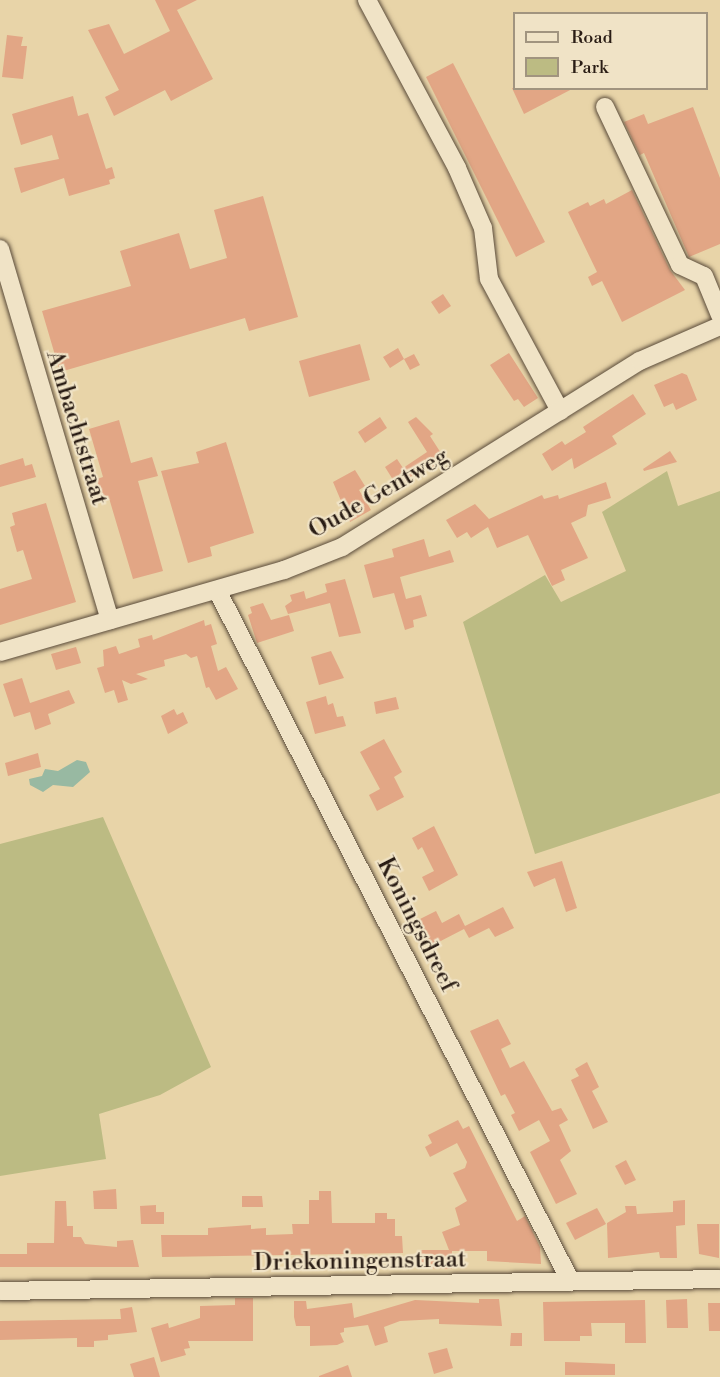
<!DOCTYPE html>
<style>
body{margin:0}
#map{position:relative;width:720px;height:1377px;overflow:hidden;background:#e8d4a8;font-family:"Libre Bodoni",serif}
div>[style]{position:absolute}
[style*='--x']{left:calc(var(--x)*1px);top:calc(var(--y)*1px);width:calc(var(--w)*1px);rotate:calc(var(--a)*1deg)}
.green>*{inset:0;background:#bcbb83}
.water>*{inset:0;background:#98b9a2}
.building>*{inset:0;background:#e2a685}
.roads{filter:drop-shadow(0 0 2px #5a4b3a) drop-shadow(0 0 2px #5a4b3a)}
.minor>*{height:18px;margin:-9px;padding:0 9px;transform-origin:9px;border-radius:9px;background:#f0e3c6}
span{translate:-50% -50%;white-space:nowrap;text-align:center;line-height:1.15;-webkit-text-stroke:4.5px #f0e3c6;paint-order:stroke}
.street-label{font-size:24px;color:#2a1d15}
.legend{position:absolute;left:513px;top:12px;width:195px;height:78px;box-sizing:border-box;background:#f0e3c6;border:2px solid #a1947f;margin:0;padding:8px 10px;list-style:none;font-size:18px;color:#2a1d15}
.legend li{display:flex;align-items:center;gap:12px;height:30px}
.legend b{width:30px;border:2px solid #a1947f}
</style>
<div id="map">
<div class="green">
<i style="clip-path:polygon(667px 471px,678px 506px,720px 491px,720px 793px,535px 854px,463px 622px,545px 575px,561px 602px,626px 571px,602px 512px)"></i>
<i style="clip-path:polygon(103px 817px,211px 1067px,160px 1095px,99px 1114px,106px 1159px,0 1176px,0 844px)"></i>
</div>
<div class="water">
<i style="clip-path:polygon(77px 760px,86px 762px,90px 772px,73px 787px,53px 785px,43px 792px,30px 785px,29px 779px,42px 776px,45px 769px,58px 771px)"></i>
</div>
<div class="building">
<i style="clip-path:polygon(155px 0,197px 0,177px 10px,213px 79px,171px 101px,165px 90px,114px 116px,105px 97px,119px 90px,88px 30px,109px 24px,124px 54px,170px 31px)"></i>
<i style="clip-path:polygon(7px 35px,23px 37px,21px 46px,27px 46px,23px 79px,2px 77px)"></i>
<i style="clip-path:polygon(453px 63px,545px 242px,516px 257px,426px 77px)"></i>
<i style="clip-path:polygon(512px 88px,574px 88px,524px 114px)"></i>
<i style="clip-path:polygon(73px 96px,78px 116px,88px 113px,106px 169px,112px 167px,115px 178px,109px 180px,110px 184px,69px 196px,64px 178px,21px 193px,14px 168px,59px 159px,52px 135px,21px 145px,12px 114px)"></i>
<i style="clip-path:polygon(693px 107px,720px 178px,720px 244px,689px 257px,644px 153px,640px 155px,624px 122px,644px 114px,648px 124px)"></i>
<i style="clip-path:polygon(632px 190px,670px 270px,685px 290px,622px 322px,602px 281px,592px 286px,588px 277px,597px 272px,568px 212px,588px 202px,590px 206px,604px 199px,606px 204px)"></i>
<i style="clip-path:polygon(263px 196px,298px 317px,249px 331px,245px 318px,60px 372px,42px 311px,131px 286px,120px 251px,179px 233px,190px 269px,227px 258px,214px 210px)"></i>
<i style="clip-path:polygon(443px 294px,451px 306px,439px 314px,431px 302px)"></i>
<i style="clip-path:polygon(360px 344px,370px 380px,309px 397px,299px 361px)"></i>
<i style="clip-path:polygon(398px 348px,404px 359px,414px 354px,420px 365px,410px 370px,404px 359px,390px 368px,383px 357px)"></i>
<i style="clip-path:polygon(509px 353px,538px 398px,524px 407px,518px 399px,514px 401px,490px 365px)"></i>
<i style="clip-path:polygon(682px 373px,687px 375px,697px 400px,676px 410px,673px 403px,664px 407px,654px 385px)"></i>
<i style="clip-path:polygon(633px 394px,646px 414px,612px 436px,617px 444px,574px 469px,572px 458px,552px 471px,542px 454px,562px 441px,565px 445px,586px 432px,583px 427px)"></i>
<i style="clip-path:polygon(380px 417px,387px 428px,365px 443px,358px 432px)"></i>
<i style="clip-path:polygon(416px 417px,433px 434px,430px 436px,446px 461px,434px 469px,430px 464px,409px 478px,413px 483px,400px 491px,385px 467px,397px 459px,403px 468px,427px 452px,408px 422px)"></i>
<i style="clip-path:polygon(119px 420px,131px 463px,152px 457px,158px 476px,138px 481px,163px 571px,133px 579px,109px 498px,102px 500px,97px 479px,103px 477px,89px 429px)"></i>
<i style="clip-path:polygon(226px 442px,254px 533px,210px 547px,212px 556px,188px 563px,161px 471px,199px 463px,196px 452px)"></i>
<i style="clip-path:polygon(670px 451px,677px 462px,644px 471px,643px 469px)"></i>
<i style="clip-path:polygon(23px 458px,25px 466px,32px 464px,36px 477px,0 487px,0 465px)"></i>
<i style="clip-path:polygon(355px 470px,365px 486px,359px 490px,371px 510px,350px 522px,333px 482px)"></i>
<i style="clip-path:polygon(606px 482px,611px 498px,588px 505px,586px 516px,571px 523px,588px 558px,561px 570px,565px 580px,552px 586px,528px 535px,497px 548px,488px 527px,471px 538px,467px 532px,457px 538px,446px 520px,475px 504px,489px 519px,542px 495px,544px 499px,558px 495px,559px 499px)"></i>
<i style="clip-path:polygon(46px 503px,76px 602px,0 625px,0 589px,32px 579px,23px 550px,17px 552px,10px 527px,15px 525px,12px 513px)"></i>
<i style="clip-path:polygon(424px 539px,429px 557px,450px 550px,454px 562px,400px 577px,406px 599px,421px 595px,427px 616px,413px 620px,414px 627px,405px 630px,394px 593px,373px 598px,364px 565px,394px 557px,392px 549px)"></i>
<i style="clip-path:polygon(345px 579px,361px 633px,339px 637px,330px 603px,288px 614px,285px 606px,292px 601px,290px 595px,304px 591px,306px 599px,327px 592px,325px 584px)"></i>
<i style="clip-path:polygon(263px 603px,271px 620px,289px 615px,294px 631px,257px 643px,248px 615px,252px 613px,250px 607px)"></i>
<i style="clip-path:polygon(204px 620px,205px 626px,211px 624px,217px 644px,211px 646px,218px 671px,226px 667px,238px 689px,216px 700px,209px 687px,206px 688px,197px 656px,191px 658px,186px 654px,164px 660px,165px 666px,136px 674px,148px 679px,131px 684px,122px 680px,128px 700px,118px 703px,114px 690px,105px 693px,97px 668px,104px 666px,103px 650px,116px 646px,119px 654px,140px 647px,138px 639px,152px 635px,153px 640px)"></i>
<i style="clip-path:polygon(76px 647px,81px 663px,56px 670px,51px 654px)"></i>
<i style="clip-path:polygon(331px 651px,344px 678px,319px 685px,311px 657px)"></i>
<i style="clip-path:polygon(22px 678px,30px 703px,69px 690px,75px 703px,48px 714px,51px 724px,35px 730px,30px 712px,14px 717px,3px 684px)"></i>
<i style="clip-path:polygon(326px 696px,328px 705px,333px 703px,337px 717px,343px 716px,346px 726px,315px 734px,306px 702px)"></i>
<i style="clip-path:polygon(396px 697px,399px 709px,376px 714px,374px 702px)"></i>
<i style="clip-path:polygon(174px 709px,177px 715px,183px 712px,188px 723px,168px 734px,161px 716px)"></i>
<i style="clip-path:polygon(384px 739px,402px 772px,394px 777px,404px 797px,377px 811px,369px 795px,380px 789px,360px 752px)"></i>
<i style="clip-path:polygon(38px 753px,41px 767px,8px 776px,5px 763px)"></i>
<i style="clip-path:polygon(434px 826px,458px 875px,429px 891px,422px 877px,434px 871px,422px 847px,418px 850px,412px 838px)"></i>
<i style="clip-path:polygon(562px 861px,577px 908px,566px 912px,555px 878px,534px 887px,527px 872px)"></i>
<i style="clip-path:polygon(503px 907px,514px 928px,495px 937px,489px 928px,469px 938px,464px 929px,431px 946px,418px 920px,436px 911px,442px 923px,459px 914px,465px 926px)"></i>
<i style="clip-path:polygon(498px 1019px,511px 1044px,501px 1049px,510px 1068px,524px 1061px,552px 1111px,561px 1108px,568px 1120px,559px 1125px,571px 1151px,560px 1160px,577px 1194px,556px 1204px,530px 1152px,550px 1141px,539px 1120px,519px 1131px,511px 1115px,515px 1113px,505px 1094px,501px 1096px,470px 1031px)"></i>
<i style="clip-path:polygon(587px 1062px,599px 1087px,592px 1091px,608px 1122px,593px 1129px,571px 1080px,579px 1076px,575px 1069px)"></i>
<i style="clip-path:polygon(458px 1120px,463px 1129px,469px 1126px,517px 1221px,525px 1216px,540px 1247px,541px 1264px,487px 1261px,487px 1251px,452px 1251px,452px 1269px,420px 1268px,420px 1250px,449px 1250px,442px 1232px,460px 1225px,455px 1208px,467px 1201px,453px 1173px,465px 1168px,467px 1162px,457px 1143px,430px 1157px,425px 1147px,432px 1143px,428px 1135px)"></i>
<i style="clip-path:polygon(626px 1160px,636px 1180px,625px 1185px,615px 1166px)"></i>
<i style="clip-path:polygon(116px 1189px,117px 1209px,94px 1209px,93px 1191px)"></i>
<i style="clip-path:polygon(319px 1191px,331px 1191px,332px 1223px,375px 1223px,375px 1213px,387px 1213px,387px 1219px,395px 1219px,395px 1236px,402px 1236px,403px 1253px,162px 1257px,161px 1235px,208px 1235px,208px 1228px,251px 1225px,251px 1229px,266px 1228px,266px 1235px,293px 1234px,292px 1224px,309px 1224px,309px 1200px,319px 1200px)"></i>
<i style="clip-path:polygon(242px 1196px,262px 1196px,263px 1207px,242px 1207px)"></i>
<i style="clip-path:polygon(685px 1200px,685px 1225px,676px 1226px,677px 1258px,660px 1258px,659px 1252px,608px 1258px,607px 1223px,626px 1212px,625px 1206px,636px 1206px,637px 1214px,673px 1212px,673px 1201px)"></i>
<i style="clip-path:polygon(55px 1201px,66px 1201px,67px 1226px,73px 1226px,73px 1237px,81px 1237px,85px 1244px,117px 1247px,117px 1241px,133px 1240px,139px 1267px,0 1267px,0 1254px,27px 1254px,27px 1243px,54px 1243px)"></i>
<i style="clip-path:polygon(156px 1205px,156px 1212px,164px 1212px,164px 1224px,141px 1224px,140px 1206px)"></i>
<i style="clip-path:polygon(597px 1208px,606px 1224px,575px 1240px,566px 1223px)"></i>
<i style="clip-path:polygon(697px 1224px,719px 1224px,719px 1258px,699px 1254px)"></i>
<i style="clip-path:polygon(235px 1298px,253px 1298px,253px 1341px,188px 1341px,190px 1348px,184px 1349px,186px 1355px,161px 1362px,151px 1328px,168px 1323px,169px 1328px,200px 1318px,200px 1306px,235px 1305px)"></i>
<i style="clip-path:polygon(479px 1299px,499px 1299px,502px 1326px,439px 1324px,439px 1319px,400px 1321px,384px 1327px,388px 1342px,375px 1346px,368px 1325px,344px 1328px,344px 1332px,340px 1333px,344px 1342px,337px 1345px,310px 1346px,310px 1326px,296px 1326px,294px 1317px,294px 1301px,306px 1301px,307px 1309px,352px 1303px,354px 1318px,415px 1300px,479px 1303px)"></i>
<i style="clip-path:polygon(687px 1299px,688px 1328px,667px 1328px,666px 1300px)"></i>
<i style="clip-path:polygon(645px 1300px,646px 1343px,625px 1343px,625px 1323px,591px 1323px,592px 1336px,580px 1336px,580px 1341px,544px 1341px,543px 1302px)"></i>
<i style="clip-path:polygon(708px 1303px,720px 1303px,720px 1331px,709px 1331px)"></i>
<i style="clip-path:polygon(132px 1307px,137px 1332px,108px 1335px,108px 1340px,94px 1341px,94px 1347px,77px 1347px,77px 1338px,0 1340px,0 1321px,121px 1319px,120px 1309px)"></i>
<i style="clip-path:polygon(511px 1333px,522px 1333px,522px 1346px,510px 1346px)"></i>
<i style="clip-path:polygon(447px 1348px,453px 1368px,434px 1374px,428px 1353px)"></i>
<i style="clip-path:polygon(154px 1357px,160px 1377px,134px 1377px,130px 1364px)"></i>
<i style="clip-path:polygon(565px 1362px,615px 1364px,615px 1375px,565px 1375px)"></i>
<i style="clip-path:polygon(348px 1365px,352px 1377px,319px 1377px,319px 1376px)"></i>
</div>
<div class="roads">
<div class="minor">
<i style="--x:367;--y:0;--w:191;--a:61.8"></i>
<i style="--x:457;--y:168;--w:65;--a:66.6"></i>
<i style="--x:483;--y:228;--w:51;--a:83.3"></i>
<i style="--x:489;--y:279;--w:150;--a:61.7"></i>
<i style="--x:605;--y:107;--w:175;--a:64.6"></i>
<i style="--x:680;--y:265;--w:26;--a:25"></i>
<i style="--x:704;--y:276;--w:42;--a:67.7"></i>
<i style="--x:0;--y:249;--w:387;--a:73.5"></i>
<i style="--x:217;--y:590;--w:777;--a:62.91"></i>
<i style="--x:0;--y:652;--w:296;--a:-16.1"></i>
<i style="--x:284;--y:570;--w:62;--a:-21.6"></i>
<i style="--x:342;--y:547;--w:351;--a:-32"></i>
<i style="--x:640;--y:361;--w:87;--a:-23.6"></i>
<i style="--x:0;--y:1291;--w:720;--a:-0.95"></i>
</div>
</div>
<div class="street-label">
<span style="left:76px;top:428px;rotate:73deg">Ambachtstraat</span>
<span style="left:379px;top:494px;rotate:-30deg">Oude Gentweg</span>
<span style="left:416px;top:925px;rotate:63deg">Koningsdreef</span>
<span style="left:360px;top:1262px;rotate:-1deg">Driekoningenstraat</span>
</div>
<ul class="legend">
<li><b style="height:8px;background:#f0e3c6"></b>Road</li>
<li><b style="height:16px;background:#bcbb83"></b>Park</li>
</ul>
</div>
